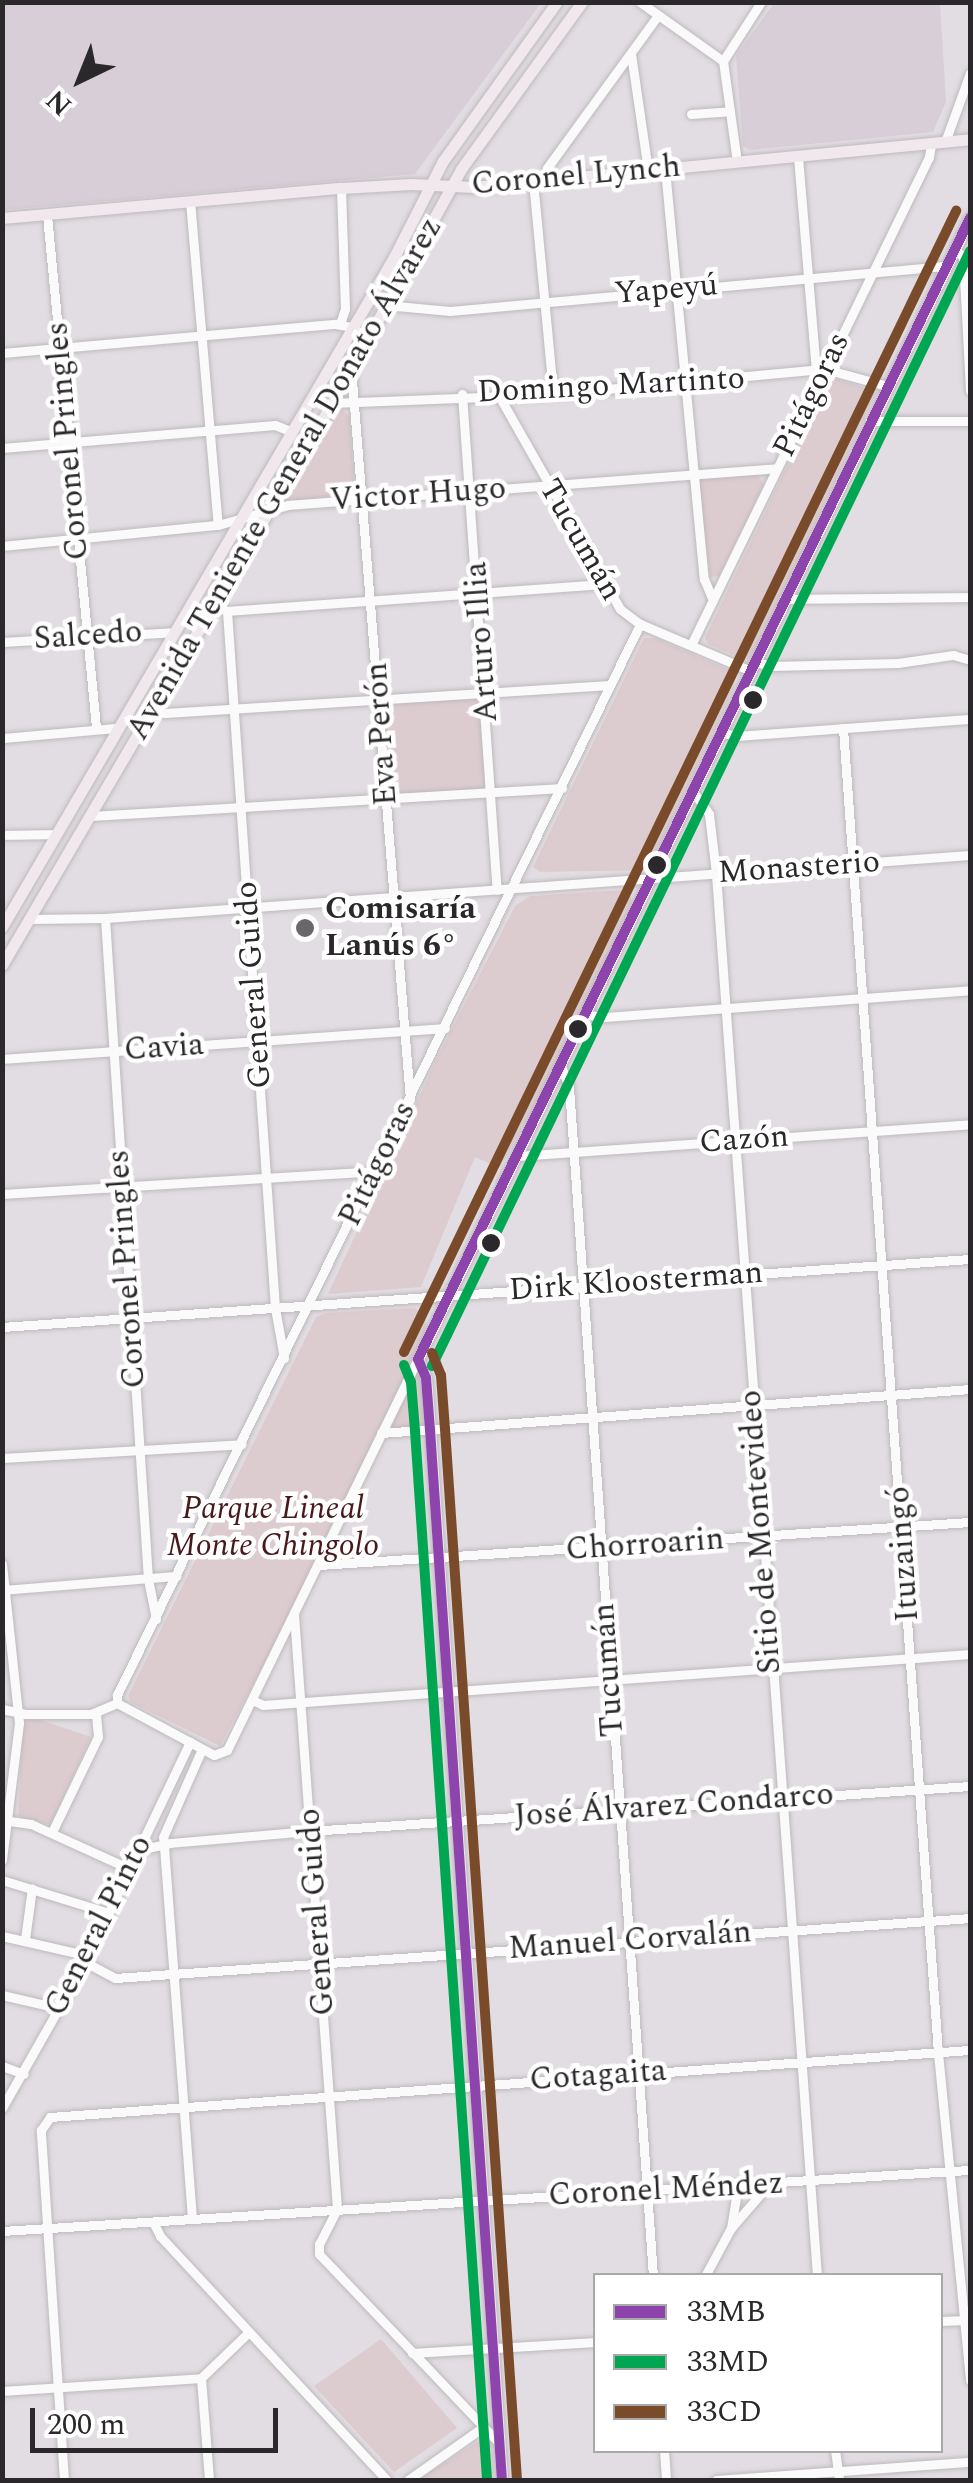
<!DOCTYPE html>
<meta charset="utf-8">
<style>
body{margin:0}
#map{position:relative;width:973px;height:2483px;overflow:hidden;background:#e2dde2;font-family:Spectral,serif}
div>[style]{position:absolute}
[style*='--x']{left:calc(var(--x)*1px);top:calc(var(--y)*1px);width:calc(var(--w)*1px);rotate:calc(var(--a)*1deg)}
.built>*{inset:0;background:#d8ced8}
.green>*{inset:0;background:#ddcccf}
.roads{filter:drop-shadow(0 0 2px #bdbabd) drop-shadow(0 0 2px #bdbabd)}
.minor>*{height:9px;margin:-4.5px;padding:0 4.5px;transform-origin:4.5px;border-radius:4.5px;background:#fbfafb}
.major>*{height:11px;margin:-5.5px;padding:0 5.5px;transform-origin:5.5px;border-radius:5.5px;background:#f0e8ec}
.bus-1>*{height:10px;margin:-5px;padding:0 5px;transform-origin:5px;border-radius:5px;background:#8e44ad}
.bus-2>*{height:10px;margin:-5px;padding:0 5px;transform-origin:5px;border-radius:5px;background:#00a651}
.bus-3>*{height:10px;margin:-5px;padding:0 5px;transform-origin:5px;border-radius:5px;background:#7a4b2a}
.dots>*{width:28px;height:28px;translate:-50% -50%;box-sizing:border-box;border:5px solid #fff;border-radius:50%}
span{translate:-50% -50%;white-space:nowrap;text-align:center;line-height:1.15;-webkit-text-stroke:9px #fff;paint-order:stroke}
.street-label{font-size:32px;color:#2a282a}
.poi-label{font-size:32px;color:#2a282a;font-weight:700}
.left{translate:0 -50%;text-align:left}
.park-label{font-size:32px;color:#48191b;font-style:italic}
.frame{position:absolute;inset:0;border:5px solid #2a282a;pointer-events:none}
.legend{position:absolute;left:593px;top:2273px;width:350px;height:180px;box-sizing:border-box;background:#fff;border:2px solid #aaa9aa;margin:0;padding:12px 18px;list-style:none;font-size:30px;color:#2a282a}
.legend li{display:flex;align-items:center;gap:20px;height:50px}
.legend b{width:50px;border:2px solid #aaa9aa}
.north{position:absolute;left:30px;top:30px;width:100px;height:100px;-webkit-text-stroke:8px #fff;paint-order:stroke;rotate:223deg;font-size:28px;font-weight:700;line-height:40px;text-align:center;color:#2a282a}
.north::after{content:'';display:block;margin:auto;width:35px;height:45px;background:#2a282a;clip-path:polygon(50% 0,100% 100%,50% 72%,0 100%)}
.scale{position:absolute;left:30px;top:2408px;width:248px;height:45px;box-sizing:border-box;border:5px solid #2a282a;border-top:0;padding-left:12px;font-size:30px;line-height:35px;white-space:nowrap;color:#2a282a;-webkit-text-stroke:8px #fff;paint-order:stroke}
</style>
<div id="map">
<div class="built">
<i style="clip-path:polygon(3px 2px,541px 2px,541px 3px,415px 174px,3px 210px)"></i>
<i style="clip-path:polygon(774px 3px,940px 3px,946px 102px,933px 132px,750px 150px,743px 146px,736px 56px)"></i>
</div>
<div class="green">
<i style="clip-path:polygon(834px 378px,877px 392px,752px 657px,745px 660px,708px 644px,705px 638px,827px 382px)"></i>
<i style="clip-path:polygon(341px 409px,349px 416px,355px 494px,287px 501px,283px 496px,333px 410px)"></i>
<i style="clip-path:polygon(757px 473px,764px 485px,719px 576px,710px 577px,698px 478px)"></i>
<i style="clip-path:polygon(644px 638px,655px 638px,736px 673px,734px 688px,648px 870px,540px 872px,533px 867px)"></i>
<i style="clip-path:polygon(485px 692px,492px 792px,387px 799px,379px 698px)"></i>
<i style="clip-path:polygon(623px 890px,630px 894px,633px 905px,535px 1105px,500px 1168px,475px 1157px,421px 1287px,328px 1294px,437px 1058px,515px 906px,530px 896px)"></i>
<i style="clip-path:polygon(414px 1308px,424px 1314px,427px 1327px,317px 1565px,220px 1746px,130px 1702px,128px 1696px,316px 1317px,326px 1313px)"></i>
<i style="clip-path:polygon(418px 1359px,430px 1430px,381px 1433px)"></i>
<i style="clip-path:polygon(29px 1716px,91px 1737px,51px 1825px,18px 1816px,23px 1720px)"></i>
<i style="clip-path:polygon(381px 2339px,457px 2428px,394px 2472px,314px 2386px)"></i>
<i style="clip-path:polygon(483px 2438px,492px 2443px,494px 2480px,418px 2480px)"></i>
</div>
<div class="roads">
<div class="minor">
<i style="--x:640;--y:2;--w:102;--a:35.4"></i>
<i style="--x:723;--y:61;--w:102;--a:82.1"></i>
<i style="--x:631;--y:54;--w:118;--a:81.7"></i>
<i style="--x:723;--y:61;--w:70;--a:-57.2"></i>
<i style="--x:691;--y:114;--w:39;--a:-4"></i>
<i style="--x:945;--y:142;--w:73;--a:-70.1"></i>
<i style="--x:798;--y:157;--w:216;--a:85.2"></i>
<i style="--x:665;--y:169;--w:412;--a:84.6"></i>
<i style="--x:704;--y:579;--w:23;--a:67"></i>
<i style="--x:546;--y:180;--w:12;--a:-85"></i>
<i style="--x:547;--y:168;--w:189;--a:-54"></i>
<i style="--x:533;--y:181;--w:214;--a:84.6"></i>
<i style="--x:190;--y:201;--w:325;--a:85.1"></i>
<i style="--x:47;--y:215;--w:515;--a:84.54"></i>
<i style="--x:955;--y:249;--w:11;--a:45"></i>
<i style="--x:963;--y:257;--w:134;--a:87"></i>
<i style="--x:386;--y:305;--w:64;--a:5.4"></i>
<i style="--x:450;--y:311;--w:499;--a:-5.2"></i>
<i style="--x:340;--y:324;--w:16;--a:-72"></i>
<i style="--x:345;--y:309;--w:121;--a:-91.9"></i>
<i style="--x:2;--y:353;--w:335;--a:-5"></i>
<i style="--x:336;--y:324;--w:15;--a:11"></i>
<i style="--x:351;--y:368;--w:734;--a:85.39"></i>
<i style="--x:462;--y:394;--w:497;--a:86"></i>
<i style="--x:499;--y:396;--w:245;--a:60.4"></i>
<i style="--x:620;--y:609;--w:25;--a:37"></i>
<i style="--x:640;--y:624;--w:121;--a:22.9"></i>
<i style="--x:332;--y:403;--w:221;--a:-2.3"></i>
<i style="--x:553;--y:394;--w:273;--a:-5.3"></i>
<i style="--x:825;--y:369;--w:64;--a:15.3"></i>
<i style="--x:870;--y:421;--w:100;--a:0"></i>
<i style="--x:2;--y:448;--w:274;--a:-4.8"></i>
<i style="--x:275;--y:425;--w:16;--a:22"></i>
<i style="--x:2;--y:546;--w:217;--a:-5.6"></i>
<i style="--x:218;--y:525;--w:73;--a:-15.9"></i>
<i style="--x:288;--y:505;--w:489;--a:-4.3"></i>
<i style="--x:784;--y:599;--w:186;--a:-0.6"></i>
<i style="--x:213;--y:604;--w:16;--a:27"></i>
<i style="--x:227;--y:611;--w:377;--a:-4.1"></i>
<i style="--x:227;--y:611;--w:699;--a:86.06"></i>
<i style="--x:275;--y:1308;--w:51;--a:79.8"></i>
<i style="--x:2;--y:642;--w:171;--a:-3.3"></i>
<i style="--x:691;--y:645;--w:543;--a:-64"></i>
<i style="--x:929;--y:157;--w:13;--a:-81"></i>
<i style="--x:755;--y:662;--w:17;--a:13"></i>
<i style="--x:772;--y:666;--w:126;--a:-1.4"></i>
<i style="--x:898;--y:663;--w:56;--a:-8.3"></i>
<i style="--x:953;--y:655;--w:18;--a:16"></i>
<i style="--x:152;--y:710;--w:13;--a:13"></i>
<i style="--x:165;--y:713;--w:446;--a:-3.6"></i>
<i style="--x:843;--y:728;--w:1328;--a:85.9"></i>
<i style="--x:938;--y:2053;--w:329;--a:84.4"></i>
<i style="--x:723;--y:733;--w:15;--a:11"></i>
<i style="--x:738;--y:736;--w:233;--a:-4.2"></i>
<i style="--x:2;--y:738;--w:115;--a:-5"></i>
<i style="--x:694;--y:793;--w:26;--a:54"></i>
<i style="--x:709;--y:814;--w:60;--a:83.3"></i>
<i style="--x:716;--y:874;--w:1406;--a:85.88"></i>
<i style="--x:91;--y:816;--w:472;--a:-3.4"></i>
<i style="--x:2;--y:835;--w:54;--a:-1.1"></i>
<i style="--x:105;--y:918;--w:662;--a:86.28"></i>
<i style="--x:148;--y:1579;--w:41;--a:78.7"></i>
<i style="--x:30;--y:919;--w:75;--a:-0.8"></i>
<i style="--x:105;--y:918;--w:867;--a:-4.17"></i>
<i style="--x:587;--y:1015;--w:18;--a:6"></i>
<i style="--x:605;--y:1017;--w:366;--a:-4.2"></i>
<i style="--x:2;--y:1059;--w:444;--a:-4"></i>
<i style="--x:561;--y:1066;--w:22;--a:69"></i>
<i style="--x:569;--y:1087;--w:1192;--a:85.96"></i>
<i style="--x:518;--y:1156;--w:453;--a:-4"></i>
<i style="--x:2;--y:1194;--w:373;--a:-3.5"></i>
<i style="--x:2;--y:1327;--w:970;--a:-4.02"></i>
<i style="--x:381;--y:1433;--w:591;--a:-4.27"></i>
<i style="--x:2;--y:1458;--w:240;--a:-3.3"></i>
<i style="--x:2;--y:1564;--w:160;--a:83.9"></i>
<i style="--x:19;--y:1723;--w:138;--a:97.1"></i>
<i style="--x:319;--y:1565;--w:652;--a:-3.78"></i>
<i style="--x:2;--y:1590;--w:175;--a:-4.6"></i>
<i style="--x:294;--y:1615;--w:596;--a:85.86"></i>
<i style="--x:337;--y:2209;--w:39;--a:117"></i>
<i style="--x:319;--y:2244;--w:10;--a:90"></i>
<i style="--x:319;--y:2254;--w:261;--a:46.4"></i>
<i style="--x:252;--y:1700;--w:12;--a:24"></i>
<i style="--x:263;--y:1705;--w:709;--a:-4.13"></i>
<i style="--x:117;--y:1703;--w:8;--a:-90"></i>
<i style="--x:117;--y:1695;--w:1192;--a:-63.97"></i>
<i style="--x:117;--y:1703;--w:110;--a:28.2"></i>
<i style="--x:214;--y:1755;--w:14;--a:-21"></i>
<i style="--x:227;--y:1750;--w:435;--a:-64"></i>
<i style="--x:2;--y:1709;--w:24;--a:12"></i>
<i style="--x:25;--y:1714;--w:66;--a:0"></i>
<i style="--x:91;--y:1714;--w:28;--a:-23"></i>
<i style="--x:2;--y:1820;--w:29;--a:8"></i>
<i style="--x:31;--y:1824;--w:109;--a:24.4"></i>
<i style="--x:52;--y:1832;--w:106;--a:-64.2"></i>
<i style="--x:98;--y:1737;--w:23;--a:-95"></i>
<i style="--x:138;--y:1850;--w:33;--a:-12"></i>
<i style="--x:170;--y:1843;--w:141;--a:-4.9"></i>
<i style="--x:310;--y:1831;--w:662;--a:-3.9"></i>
<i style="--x:2;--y:1880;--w:112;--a:17.1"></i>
<i style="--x:2;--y:1936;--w:89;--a:12.9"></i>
<i style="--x:25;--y:1939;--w:51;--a:-82.2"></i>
<i style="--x:85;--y:1962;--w:34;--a:28"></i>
<i style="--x:115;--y:1978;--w:857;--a:-4.01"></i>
<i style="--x:2;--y:1995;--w:57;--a:13.1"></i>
<i style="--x:2;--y:2066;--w:23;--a:20"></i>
<i style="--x:2;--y:2108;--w:168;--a:-60.4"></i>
<i style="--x:85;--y:1962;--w:244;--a:-64.5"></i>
<i style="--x:738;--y:2185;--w:44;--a:99.2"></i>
<i style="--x:731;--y:2228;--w:58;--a:-49.2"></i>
<i style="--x:192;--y:2219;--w:383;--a:-94.3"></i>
<i style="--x:163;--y:1837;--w:96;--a:-66.1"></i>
<i style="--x:153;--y:2222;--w:16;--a:63"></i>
<i style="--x:160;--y:2236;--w:333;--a:47.1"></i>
<i style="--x:2;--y:2231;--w:970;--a:-3.61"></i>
<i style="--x:705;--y:2276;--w:55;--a:-61.6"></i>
<i style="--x:940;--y:2321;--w:28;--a:-2"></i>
<i style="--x:412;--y:2353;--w:184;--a:-3.4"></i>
<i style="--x:201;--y:2378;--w:102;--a:85.5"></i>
<i style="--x:201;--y:2378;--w:66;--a:-43.8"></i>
<i style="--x:2;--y:2391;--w:199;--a:-3.7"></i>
<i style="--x:664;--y:2450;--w:30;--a:86"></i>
<i style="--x:835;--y:2450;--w:30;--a:82"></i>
<i style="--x:64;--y:2480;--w:351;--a:-93.8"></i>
<i style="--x:41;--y:2130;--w:16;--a:-55"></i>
<i style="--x:50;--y:2117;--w:922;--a:-4.17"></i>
<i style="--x:408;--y:2480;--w:92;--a:-35.2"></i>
<i style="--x:716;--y:2480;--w:255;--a:-4.1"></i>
</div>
<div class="major">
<i style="--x:2;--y:218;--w:340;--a:-5.1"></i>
<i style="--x:341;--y:188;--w:70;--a:-3.3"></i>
<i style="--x:411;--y:184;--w:63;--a:2.7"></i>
<i style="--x:474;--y:187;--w:498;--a:-5.5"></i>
<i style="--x:2;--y:927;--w:776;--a:-59.67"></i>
<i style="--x:394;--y:257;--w:108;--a:-63"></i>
<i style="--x:443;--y:161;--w:196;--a:-54.4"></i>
<i style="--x:2;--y:965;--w:652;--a:-59.58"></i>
<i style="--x:332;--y:403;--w:267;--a:-61.1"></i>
<i style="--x:461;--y:169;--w:206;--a:-54.1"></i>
<i style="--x:502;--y:2480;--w:1052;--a:-93.92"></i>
<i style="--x:430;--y:1430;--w:52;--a:-94.4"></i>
<i style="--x:426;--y:1378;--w:21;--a:-113"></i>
<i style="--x:418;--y:1359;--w:1268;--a:-64.18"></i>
</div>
</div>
<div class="bus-1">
<i style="--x:418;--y:1359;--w:1268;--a:-64.18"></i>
<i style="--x:418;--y:1359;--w:21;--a:67"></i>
<i style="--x:426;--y:1378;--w:52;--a:85.6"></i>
<i style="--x:430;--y:1430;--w:1052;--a:86.08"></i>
</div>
<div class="bus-2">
<i style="--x:404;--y:1365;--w:18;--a:68"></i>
<i style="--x:411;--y:1382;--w:49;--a:85.3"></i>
<i style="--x:415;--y:1431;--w:1051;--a:86.07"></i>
<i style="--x:432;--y:1366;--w:1238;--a:-64.24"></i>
</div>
<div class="bus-3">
<i style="--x:404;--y:1352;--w:1268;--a:-64.18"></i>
<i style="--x:432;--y:1353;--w:24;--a:68"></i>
<i style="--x:441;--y:1375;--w:54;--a:85.8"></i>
<i style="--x:445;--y:1429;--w:1052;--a:86.08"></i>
</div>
<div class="dots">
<i style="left:753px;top:700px;background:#2a282a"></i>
<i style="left:657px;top:865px;background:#2a282a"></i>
<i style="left:305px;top:928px;background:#6a676a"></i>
<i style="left:578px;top:1029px;background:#2a282a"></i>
<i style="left:491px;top:1243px;background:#2a282a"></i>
</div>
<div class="street-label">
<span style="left:576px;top:176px;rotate:-5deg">Coronel Lynch</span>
<span style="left:666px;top:290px;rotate:-5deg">Yapeyú</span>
<span style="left:611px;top:386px;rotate:-3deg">Domingo Martinto</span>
<span style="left:812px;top:395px;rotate:-64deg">Pitágoras</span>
<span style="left:68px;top:441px;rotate:-95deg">Coronel Pringles</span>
<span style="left:285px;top:479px;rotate:-60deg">Avenida Teniente General Donato Álvarez</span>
<span style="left:418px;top:495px;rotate:-4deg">Victor Hugo</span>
<span style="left:580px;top:540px;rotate:60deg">Tucumán</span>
<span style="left:88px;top:636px;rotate:-4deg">Salcedo</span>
<span style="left:482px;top:642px;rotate:-94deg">Arturo Illia</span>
<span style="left:382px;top:734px;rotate:-94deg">Eva Perón</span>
<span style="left:799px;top:868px;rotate:-4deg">Monasterio</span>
<span style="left:254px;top:985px;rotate:-94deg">General Guido</span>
<span style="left:164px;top:1048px;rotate:-4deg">Cavia</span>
<span style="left:744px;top:1140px;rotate:-4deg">Cazón</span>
<span style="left:378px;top:1164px;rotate:-64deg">Pitágoras</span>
<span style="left:127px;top:1269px;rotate:-94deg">Coronel Pringles</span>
<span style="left:636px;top:1282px;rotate:-4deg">Dirk Kloosterman</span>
<span style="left:761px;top:1532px;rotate:-94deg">Sitio de Montevideo</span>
<span style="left:645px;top:1545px;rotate:-4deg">Chorroarin</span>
<span style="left:904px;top:1554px;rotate:-94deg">Ituzaingó</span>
<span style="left:609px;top:1670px;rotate:-94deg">Tucumán</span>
<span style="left:674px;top:1806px;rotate:-4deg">José Álvarez Condarco</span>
<span style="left:317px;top:1912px;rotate:-94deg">General Guido</span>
<span style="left:99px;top:1926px;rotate:-63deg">General Pinto</span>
<span style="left:630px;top:1941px;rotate:-4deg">Manuel Corvalán</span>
<span style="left:598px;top:2076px;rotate:-4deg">Cotagaita</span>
<span style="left:666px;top:2190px;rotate:-3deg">Coronel Méndez</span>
</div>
<div class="poi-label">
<span class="left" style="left:325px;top:928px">Comisaría<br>Lanús 6°</span>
</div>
<div class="park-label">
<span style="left:273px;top:1528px">Parque Lineal<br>Monte Chingolo</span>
</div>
<div class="frame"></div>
<ul class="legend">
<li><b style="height:12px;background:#8e44ad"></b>33MB</li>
<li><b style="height:12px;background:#00a651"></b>33MD</li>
<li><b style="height:12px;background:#7a4b2a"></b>33CD</li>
</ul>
<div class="north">N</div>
<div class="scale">200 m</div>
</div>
